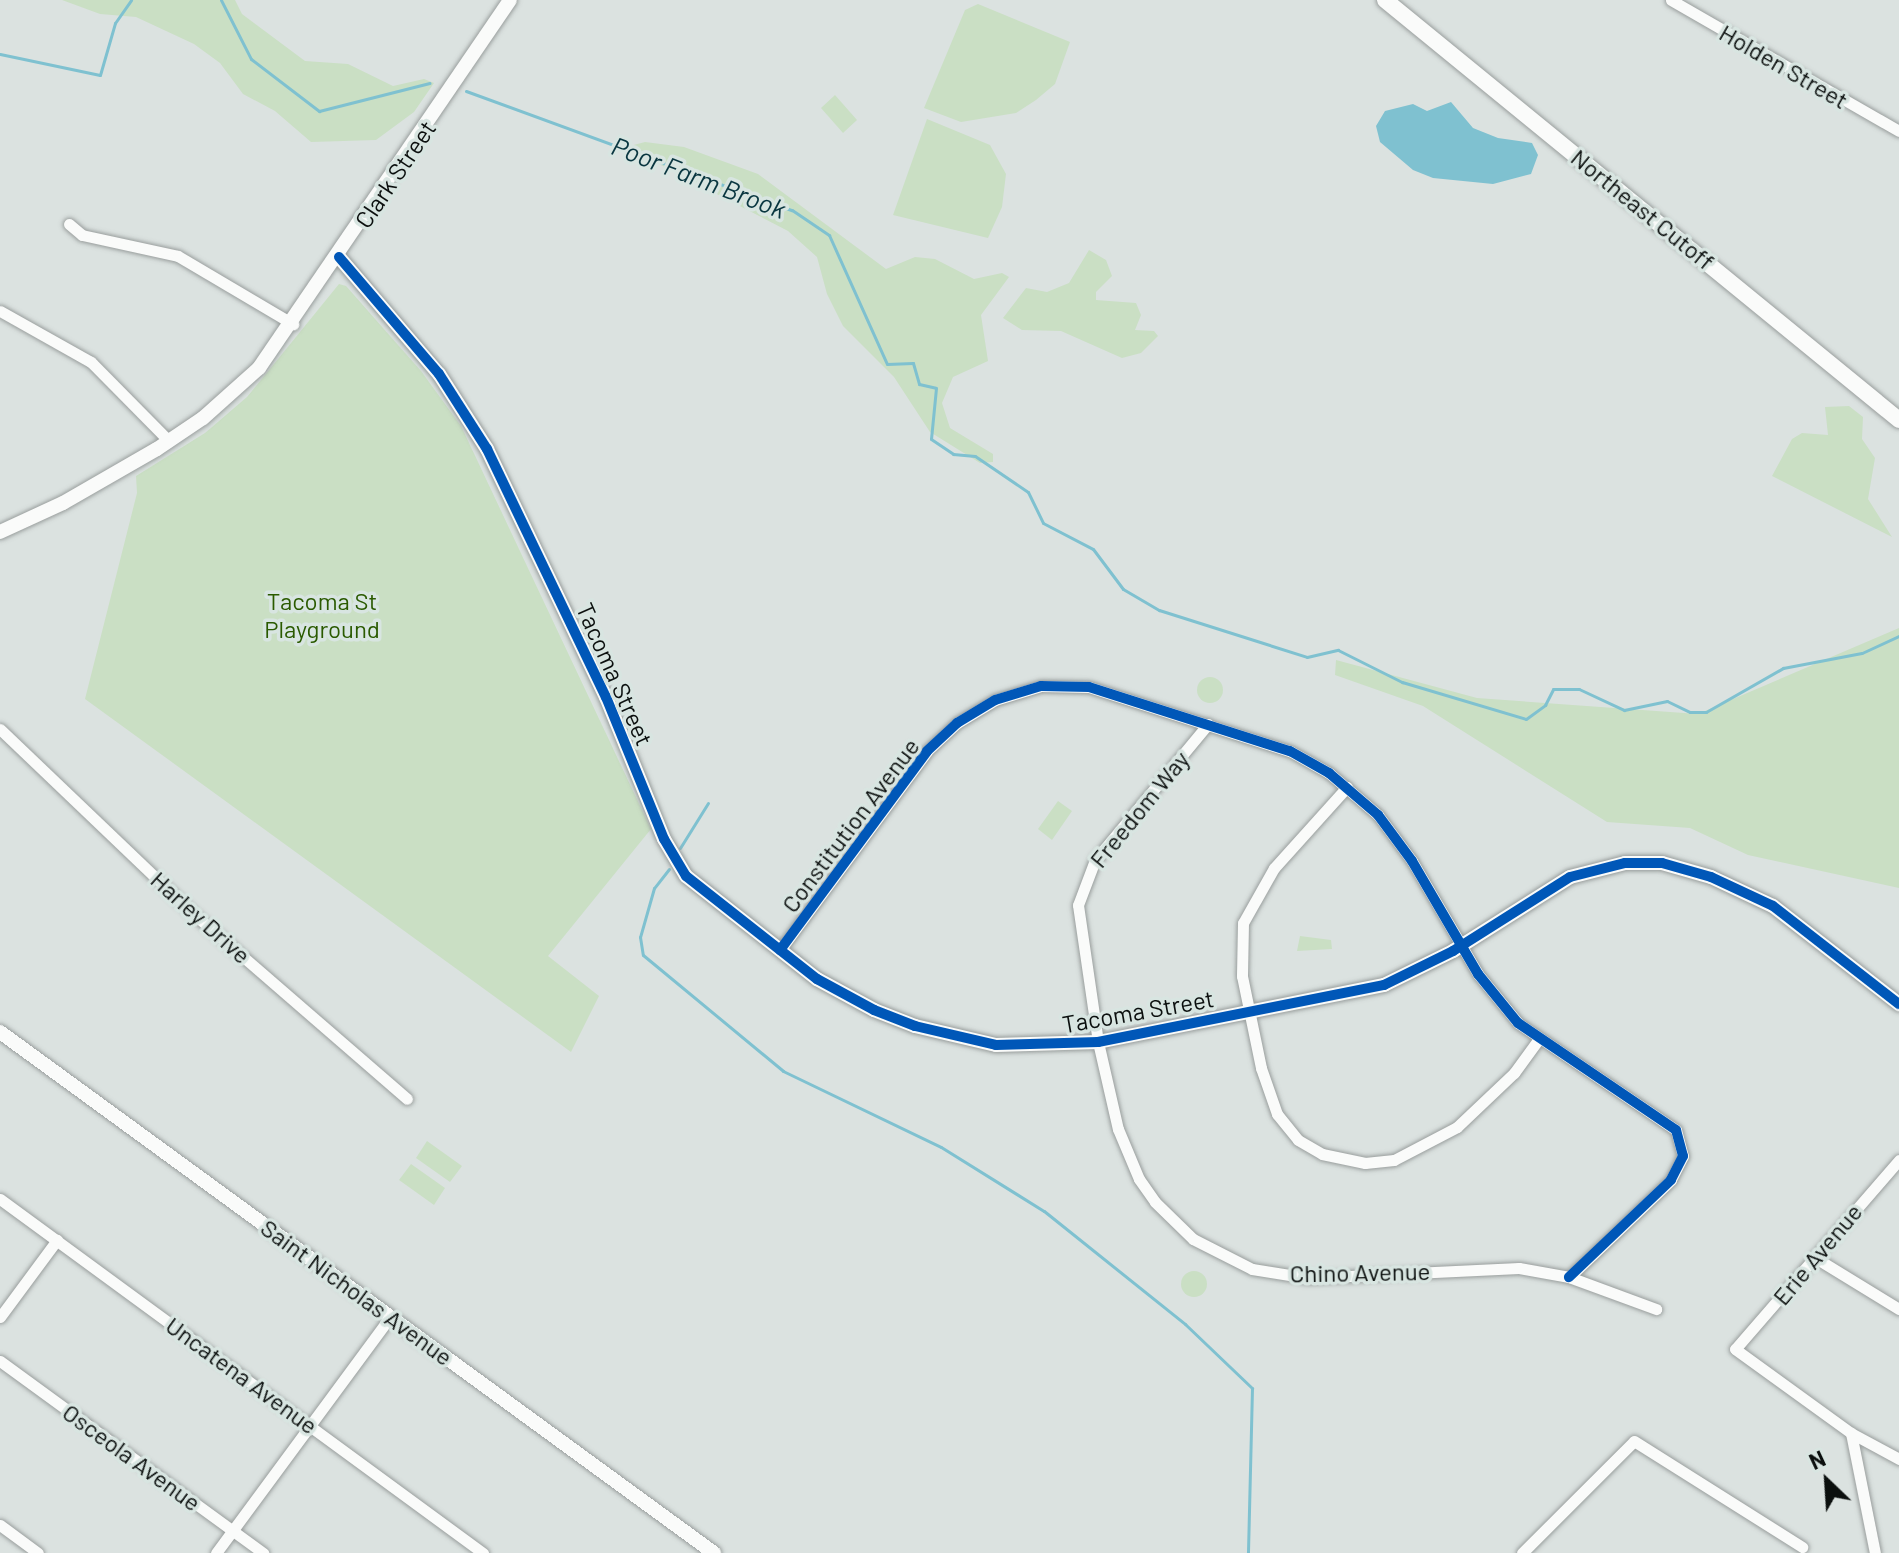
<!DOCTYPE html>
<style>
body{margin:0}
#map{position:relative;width:1899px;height:1553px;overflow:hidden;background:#dbe2e0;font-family:Barlow,sans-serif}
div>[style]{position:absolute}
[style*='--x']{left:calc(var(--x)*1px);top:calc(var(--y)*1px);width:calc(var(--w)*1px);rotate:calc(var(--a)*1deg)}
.green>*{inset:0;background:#cadfc4}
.round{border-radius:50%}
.water>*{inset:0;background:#7fc1d0}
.stream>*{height:3px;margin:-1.5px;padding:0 1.5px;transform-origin:1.5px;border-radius:1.5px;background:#7fc1d0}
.roads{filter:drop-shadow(0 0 2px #999e9d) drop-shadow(0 0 2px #999e9d)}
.minor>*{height:11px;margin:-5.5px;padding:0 5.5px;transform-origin:5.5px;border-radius:5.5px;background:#fafbfa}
.tertiary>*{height:14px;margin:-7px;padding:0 7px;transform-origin:7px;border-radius:7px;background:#fafbfa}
.secondary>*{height:16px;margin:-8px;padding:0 8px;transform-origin:8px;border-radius:8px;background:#fafbfa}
.cycleway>*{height:10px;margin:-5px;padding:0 5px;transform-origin:5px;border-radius:5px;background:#0057b8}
span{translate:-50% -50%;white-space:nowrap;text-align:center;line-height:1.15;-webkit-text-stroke:7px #d8e5e1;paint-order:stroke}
.street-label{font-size:24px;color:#0b0f0e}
.park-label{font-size:24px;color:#2a5a00}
.water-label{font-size:26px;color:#093640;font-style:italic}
.north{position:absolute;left:1787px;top:1441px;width:80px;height:80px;-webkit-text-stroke:6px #d8e5e1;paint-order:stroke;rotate:335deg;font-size:22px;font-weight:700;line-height:32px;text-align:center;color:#0b0f0e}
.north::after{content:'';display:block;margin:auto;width:28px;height:36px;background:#0b0f0e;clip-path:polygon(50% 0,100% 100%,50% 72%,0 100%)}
</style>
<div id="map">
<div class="green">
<i style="clip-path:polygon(62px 0,235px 0,242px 14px,305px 61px,348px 64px,393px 86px,424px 79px,434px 83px,414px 112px,376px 140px,311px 142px,275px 111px,243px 94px,220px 63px,194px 44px,136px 17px,100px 14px)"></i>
<i style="clip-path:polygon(978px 4px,1070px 42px,1055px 84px,1036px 100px,1016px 113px,961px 122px,924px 108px,965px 10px)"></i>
<i style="clip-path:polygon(835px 95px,857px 120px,843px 133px,821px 108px)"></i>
<i style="clip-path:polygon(927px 119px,990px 145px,1006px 174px,1002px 207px,988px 238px,893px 215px)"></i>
<i style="clip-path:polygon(645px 142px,684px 147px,758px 174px,886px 269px,915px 257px,935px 259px,974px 279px,1002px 273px,1009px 277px,981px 315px,988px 361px,953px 377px,942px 403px,950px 428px,993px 454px,993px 462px,980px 463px,930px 432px,894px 377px,843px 326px,827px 294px,817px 257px,788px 231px,626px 147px)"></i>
<i style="clip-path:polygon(1089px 250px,1106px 260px,1112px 276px,1096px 292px,1096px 300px,1136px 303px,1141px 315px,1135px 330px,1154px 331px,1158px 336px,1141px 353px,1122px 358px,1061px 331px,1022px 330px,1003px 318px,1026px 288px,1047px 292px,1069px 283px)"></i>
<i style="clip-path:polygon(339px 284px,346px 286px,421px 371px,461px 426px,651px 829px,548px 956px,599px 996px,571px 1052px,85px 699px,137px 493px,136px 476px,205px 433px,247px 397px)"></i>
<i style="clip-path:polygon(1849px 406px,1863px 417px,1862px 439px,1875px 458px,1868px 499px,1892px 537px,1772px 476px,1792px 439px,1802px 433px,1828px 435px,1825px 407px)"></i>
<i style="clip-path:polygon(1899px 628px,1899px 888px,1748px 855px,1690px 828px,1607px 822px,1423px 706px,1335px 675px,1336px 660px,1477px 698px,1698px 714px)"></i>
<i class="round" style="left:1197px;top:677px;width:26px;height:26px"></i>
<i style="clip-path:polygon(1058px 801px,1072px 811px,1052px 840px,1038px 829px)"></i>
<i style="clip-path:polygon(1300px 936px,1331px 940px,1332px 949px,1297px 951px)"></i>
<i style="clip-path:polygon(427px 1141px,462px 1166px,450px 1182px,416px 1158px)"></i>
<i style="clip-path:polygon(411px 1164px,445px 1188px,434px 1205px,399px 1180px)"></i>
<i class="round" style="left:1181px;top:1271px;width:26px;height:26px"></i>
</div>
<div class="water">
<i style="clip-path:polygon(1451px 102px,1473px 128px,1498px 138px,1532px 143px,1538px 155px,1531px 174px,1493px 184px,1433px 178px,1413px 170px,1380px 142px,1376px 126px,1385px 111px,1413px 104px,1427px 111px)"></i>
</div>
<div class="stream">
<i style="--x:221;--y:0;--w:66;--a:63"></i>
<i style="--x:251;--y:59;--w:86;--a:37.4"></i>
<i style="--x:319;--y:111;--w:114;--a:-14.2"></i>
<i style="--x:0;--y:54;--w:102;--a:11.9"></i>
<i style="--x:100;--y:75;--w:54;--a:-73.9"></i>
<i style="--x:115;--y:23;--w:28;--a:-55"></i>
<i style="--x:466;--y:91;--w:347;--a:20.1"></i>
<i style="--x:792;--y:210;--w:45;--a:34"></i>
<i style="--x:829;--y:235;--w:141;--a:65.8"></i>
<i style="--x:887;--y:364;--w:26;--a:-2"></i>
<i style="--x:913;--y:363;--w:22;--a:74"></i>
<i style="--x:919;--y:384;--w:17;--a:13"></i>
<i style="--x:936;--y:388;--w:51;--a:95.6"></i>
<i style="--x:931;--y:439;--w:27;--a:34"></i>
<i style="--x:953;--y:454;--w:22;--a:5"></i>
<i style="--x:975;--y:456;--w:64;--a:34.2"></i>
<i style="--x:1028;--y:492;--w:34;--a:64"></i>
<i style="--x:1043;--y:523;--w:56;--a:27.5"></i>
<i style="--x:1093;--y:549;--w:50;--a:53.1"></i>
<i style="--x:1123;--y:589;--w:42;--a:30.3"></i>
<i style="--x:1159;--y:610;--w:155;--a:17.6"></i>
<i style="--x:1307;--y:657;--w:32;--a:-13"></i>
<i style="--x:1338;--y:650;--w:72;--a:26.6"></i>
<i style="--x:1402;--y:682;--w:129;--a:16.6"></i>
<i style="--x:1526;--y:719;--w:24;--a:-36"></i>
<i style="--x:1545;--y:705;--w:18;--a:-63"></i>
<i style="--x:1553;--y:689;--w:26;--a:0"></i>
<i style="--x:1579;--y:689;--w:50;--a:25"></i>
<i style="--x:1624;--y:710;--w:44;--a:-11.8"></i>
<i style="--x:1667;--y:701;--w:25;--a:26"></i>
<i style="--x:1690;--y:712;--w:16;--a:0"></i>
<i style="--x:1706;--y:712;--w:89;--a:-29.7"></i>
<i style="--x:1783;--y:668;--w:80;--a:-10.8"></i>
<i style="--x:1862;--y:653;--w:41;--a:-24.7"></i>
<i style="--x:680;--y:848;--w:53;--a:-58.1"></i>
<i style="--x:669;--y:869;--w:24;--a:128"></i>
<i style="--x:654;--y:888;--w:51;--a:105.9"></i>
<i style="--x:640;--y:937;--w:18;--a:81"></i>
<i style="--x:643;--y:955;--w:182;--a:39.6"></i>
<i style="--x:783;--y:1071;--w:175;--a:25.7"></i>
<i style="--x:941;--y:1147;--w:121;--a:31.9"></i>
<i style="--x:1044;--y:1211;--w:181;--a:38.7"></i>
<i style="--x:1185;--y:1324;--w:93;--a:43.7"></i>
<i style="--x:1252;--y:1388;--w:165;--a:91.4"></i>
</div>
<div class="roads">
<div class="minor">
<i style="--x:1671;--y:0;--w:263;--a:29.9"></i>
<i style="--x:69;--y:224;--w:17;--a:40"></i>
<i style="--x:82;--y:235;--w:98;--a:12.3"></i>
<i style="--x:178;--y:256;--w:134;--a:30.6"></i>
<i style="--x:0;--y:311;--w:104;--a:29.3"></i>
<i style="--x:91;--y:362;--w:111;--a:45.4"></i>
<i style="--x:1208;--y:724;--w:177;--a:129.7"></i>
<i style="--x:1095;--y:860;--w:48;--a:110.7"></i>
<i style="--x:1078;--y:905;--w:138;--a:81.7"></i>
<i style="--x:1098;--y:1042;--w:89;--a:77.1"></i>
<i style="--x:1118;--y:1129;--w:54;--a:67.2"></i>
<i style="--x:1139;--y:1179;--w:28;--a:55"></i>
<i style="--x:1155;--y:1202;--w:53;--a:44.2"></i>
<i style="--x:1193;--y:1239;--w:66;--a:27"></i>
<i style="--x:1252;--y:1269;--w:57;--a:9.1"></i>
<i style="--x:1308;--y:1278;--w:211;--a:-2.7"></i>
<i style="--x:1519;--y:1268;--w:51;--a:10.2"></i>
<i style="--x:1569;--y:1277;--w:93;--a:20.2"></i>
<i style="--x:0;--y:729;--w:271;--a:43.7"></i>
<i style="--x:196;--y:916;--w:279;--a:40.9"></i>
<i style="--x:1347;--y:787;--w:109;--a:132"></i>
<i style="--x:1274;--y:868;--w:63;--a:119.4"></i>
<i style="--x:1243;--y:923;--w:53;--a:91.1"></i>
<i style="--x:1242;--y:976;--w:94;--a:78.3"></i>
<i style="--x:1261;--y:1068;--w:49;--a:70.8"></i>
<i style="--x:1277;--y:1114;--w:33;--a:51"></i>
<i style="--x:1298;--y:1140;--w:28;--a:30"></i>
<i style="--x:1322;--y:1154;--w:44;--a:11.8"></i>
<i style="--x:1365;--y:1163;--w:29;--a:-6"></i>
<i style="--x:1394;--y:1160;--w:71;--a:-27.6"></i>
<i style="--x:1457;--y:1127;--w:79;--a:-43.5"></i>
<i style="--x:1514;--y:1073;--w:39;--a:-54"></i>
<i style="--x:780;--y:950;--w:247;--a:-53.5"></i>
<i style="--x:927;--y:751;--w:41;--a:-43"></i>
<i style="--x:957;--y:723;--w:44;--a:-31.2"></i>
<i style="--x:995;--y:700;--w:48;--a:-16.9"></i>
<i style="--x:1041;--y:686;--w:48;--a:1.2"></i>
<i style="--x:1089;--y:687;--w:211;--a:17.7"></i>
<i style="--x:1290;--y:751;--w:45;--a:29.4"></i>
<i style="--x:1329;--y:773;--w:65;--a:40.6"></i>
<i style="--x:1378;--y:815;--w:57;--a:53.5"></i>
<i style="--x:1412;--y:861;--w:131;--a:59.7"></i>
<i style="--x:1478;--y:974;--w:63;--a:50.8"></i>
<i style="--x:1518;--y:1023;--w:191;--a:34.1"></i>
<i style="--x:1676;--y:1130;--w:27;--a:75"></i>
<i style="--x:1683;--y:1156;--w:27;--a:117"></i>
<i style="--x:1671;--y:1180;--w:141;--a:136.4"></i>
<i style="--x:1899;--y:1160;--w:250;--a:130.9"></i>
<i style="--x:1735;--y:1349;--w:143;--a:35.9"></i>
<i style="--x:1851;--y:1433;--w:55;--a:28.4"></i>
<i style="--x:0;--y:1199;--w:599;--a:36.24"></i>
<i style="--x:1814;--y:1257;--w:100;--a:31.5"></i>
<i style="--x:0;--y:1317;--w:96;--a:-53.5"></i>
<i style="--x:0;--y:1361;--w:326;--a:36.1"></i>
<i style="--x:1851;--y:1433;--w:122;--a:78.7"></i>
<i style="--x:0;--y:1525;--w:47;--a:36.4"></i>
<i style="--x:216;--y:1553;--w:293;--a:-53.6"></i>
<i style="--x:1522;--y:1553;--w:158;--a:-45"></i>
<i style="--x:1634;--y:1441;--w:199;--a:32.2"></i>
</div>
<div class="tertiary">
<i style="--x:339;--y:257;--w:154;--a:49.5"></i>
<i style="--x:439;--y:374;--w:89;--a:57.4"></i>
<i style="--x:487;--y:449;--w:275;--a:64.4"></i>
<i style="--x:606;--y:697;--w:153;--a:67.8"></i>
<i style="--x:664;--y:839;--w:43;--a:59.3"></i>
<i style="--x:686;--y:876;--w:167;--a:38.2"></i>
<i style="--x:817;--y:979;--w:65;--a:28.5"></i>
<i style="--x:874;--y:1010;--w:44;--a:21.3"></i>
<i style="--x:915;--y:1026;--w:83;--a:13.2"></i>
<i style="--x:996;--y:1045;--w:102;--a:-1.7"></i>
<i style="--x:1098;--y:1042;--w:292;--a:-11.3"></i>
<i style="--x:1384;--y:985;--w:77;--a:-26.2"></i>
<i style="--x:1453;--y:951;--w:138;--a:-32.3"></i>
<i style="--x:1570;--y:877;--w:57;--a:-14.3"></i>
<i style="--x:1625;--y:863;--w:37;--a:0"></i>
<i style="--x:1662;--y:863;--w:51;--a:15.9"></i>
<i style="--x:1711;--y:877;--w:68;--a:25.1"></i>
<i style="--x:1773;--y:906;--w:160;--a:37.9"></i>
<i style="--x:0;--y:532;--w:69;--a:-24.7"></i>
<i style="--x:63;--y:503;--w:108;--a:-29.9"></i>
<i style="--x:157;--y:449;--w:55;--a:-34"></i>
<i style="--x:203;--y:418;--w:75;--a:-41.8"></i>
<i style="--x:259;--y:368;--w:445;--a:-55.7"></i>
<i style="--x:0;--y:1032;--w:884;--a:36.12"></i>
</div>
<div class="secondary">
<i style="--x:1385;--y:0;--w:664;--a:39.25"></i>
</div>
</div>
<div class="cycleway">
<i style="--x:339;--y:257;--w:154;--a:49.5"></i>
<i style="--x:439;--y:374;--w:89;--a:57.4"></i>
<i style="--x:487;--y:449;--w:275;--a:64.4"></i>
<i style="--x:606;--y:697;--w:153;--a:67.8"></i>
<i style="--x:664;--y:839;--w:43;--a:59.3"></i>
<i style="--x:686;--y:876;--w:167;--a:38.2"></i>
<i style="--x:817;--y:979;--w:65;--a:28.5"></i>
<i style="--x:874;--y:1010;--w:44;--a:21.3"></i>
<i style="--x:915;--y:1026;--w:83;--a:13.2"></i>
<i style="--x:996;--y:1045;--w:102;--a:-1.7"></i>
<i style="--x:1098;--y:1042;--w:292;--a:-11.3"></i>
<i style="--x:1384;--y:985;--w:77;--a:-26.2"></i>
<i style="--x:1453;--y:951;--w:138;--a:-32.3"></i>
<i style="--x:1570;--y:877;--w:57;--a:-14.3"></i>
<i style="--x:1625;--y:863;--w:37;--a:0"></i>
<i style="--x:1662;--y:863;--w:51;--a:15.9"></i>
<i style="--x:1711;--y:877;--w:68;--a:25.1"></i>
<i style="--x:1773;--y:906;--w:160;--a:37.9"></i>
<i style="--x:780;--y:950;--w:247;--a:-53.5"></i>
<i style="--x:927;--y:751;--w:41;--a:-43"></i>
<i style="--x:957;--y:723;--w:44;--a:-31.2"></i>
<i style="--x:995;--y:700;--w:48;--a:-16.9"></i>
<i style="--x:1041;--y:686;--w:48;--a:1.2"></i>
<i style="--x:1089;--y:687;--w:211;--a:17.7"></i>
<i style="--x:1290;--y:751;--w:45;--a:29.4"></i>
<i style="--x:1329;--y:773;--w:65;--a:40.6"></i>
<i style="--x:1378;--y:815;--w:57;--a:53.5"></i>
<i style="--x:1412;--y:861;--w:131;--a:59.7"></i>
<i style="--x:1478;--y:974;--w:63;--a:50.8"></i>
<i style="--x:1518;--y:1023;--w:191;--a:34.1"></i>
<i style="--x:1676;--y:1130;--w:27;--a:75"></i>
<i style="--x:1683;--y:1156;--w:27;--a:117"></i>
<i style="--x:1671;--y:1180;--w:141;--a:136.4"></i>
</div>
<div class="street-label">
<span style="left:1784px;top:66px;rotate:30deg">Holden Street</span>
<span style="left:395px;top:174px;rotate:-56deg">Clark Street</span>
<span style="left:1643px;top:209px;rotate:39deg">Northeast Cutoff</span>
<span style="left:615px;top:674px;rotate:66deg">Tacoma Street</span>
<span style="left:1139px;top:809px;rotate:-51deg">Freedom Way</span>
<span style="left:850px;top:825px;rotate:-53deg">Constitution Avenue</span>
<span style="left:201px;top:917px;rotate:42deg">Harley Drive</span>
<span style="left:1138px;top:1011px;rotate:-10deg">Tacoma Street</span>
<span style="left:1817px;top:1254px;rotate:-50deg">Erie Avenue</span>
<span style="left:1360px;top:1272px;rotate:-1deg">Chino Avenue</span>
<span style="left:357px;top:1292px;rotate:36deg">Saint Nicholas Avenue</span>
<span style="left:242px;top:1375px;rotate:36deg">Uncatena Avenue</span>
<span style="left:132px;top:1457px;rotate:36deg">Osceola Avenue</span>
</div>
<div class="park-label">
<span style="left:322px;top:615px">Tacoma St<br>Playground</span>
</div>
<div class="water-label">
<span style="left:699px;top:177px;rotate:21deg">Poor Farm Brook</span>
</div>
<div class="north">N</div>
</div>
